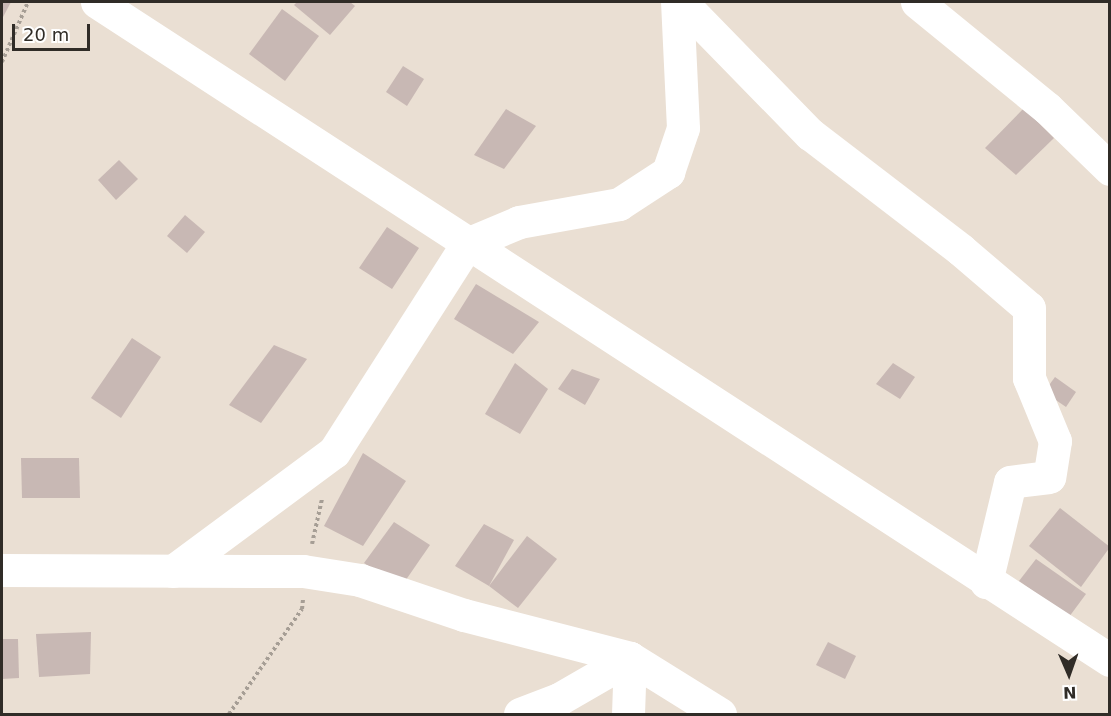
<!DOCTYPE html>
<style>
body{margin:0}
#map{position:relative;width:1111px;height:716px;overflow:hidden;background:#eadfd3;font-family:"DejaVu Sans",sans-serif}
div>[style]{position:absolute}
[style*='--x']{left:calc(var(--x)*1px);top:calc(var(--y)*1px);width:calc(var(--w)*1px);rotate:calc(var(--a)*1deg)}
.building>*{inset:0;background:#c8b8b4}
.path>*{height:4px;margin-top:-2px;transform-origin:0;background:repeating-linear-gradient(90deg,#a69e95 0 3px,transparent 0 6px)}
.minor>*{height:33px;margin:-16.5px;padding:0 16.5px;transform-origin:16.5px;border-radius:16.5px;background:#fff}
span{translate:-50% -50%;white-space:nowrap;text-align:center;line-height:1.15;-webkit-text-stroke:4.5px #fff;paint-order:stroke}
.frame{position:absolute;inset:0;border:3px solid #302c27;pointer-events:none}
.north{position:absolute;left:1039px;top:644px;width:60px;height:60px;-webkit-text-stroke:4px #fff;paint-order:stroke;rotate:178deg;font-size:16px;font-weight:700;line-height:24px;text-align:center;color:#302c27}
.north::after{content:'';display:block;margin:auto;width:21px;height:27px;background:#302c27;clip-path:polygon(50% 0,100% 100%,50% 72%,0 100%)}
.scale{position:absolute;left:12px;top:24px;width:78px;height:27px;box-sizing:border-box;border:3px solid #302c27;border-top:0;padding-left:8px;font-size:18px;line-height:21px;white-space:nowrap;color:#302c27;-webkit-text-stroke:4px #fff;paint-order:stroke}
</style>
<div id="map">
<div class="building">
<i style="clip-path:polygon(2px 2px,11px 2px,2px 19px)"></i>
<i style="clip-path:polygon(297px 2px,350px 2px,355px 6px,330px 35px,294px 5px)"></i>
<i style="clip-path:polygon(282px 9px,319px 36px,285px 81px,249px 54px)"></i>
<i style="clip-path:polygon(403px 66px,424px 79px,407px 106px,386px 92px)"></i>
<i style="clip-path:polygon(1024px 108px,1054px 138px,1016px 175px,985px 148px)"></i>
<i style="clip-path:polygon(506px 109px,536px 126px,504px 169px,474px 155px)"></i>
<i style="clip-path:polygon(119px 160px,138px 179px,116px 200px,98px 180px)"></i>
<i style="clip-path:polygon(185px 215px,205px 232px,187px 253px,167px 236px)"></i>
<i style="clip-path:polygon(387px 227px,419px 248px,392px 289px,359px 268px)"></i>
<i style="clip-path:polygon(476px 284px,539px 322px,513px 354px,454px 319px)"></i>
<i style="clip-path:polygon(132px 338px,161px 357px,121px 418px,91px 398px)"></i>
<i style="clip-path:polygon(274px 345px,307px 359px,261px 423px,229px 405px)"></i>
<i style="clip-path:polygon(515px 363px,548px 389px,520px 434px,485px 414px)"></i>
<i style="clip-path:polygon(893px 363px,915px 377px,900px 399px,876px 384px)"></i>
<i style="clip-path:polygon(572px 369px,600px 379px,585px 405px,558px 389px)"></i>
<i style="clip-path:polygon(1055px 377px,1076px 392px,1066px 407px,1044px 392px)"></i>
<i style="clip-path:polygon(363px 453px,406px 481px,363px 546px,324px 526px)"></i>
<i style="clip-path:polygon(21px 458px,79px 458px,80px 498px,22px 498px)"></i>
<i style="clip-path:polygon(1060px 508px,1110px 547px,1081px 587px,1029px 546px)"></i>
<i style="clip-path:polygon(394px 522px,430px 545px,401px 587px,364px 563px)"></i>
<i style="clip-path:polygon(484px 524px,514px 540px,489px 586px,455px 566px)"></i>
<i style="clip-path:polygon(527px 536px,557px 559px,518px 608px,489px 586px)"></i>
<i style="clip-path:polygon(1036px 559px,1086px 594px,1069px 617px,1019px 581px)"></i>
<i style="clip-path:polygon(91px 632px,90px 674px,39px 677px,36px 634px)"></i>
<i style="clip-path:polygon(2px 639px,18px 639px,19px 678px,2px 679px)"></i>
<i style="clip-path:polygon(828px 642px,856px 656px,845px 679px,816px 665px)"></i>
</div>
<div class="path">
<i style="--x:2;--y:62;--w:65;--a:-66.6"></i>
<i style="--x:312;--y:544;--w:46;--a:-77.5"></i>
<i style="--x:229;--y:714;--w:128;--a:-55.2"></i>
<i style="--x:302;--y:609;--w:10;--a:-84"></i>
</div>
<div class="minor">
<i style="--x:97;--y:2;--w:1208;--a:33.01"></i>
<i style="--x:681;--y:2;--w:185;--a:45.7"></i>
<i style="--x:810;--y:134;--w:190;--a:37.5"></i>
<i style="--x:961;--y:250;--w:89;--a:40.5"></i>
<i style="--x:1029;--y:308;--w:70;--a:90"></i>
<i style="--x:1029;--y:378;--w:68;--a:67.6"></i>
<i style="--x:1055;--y:441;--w:36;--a:99"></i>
<i style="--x:1049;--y:477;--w:39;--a:173"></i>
<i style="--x:1010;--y:482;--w:103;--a:103.5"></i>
<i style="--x:917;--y:2;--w:168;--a:39.2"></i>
<i style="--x:1047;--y:108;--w:88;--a:44.1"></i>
<i style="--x:2;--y:570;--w:301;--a:0.2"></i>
<i style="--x:303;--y:571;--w:58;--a:9"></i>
<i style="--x:360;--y:580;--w:110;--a:18.6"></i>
<i style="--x:464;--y:615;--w:171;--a:14.5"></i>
<i style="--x:630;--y:658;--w:106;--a:31.9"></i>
<i style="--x:173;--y:571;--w:200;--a:-36.5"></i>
<i style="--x:334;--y:452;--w:247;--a:-57.4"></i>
<i style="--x:467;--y:244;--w:56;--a:-22.9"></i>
<i style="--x:519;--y:222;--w:102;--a:-10.2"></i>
<i style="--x:619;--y:204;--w:59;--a:-33.1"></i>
<i style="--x:668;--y:172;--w:46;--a:-71.2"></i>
<i style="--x:683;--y:128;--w:126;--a:-92.7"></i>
<i style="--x:520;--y:714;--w:42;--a:-21"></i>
<i style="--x:559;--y:699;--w:82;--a:-30"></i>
<i style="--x:628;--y:714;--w:56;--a:-88"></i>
</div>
<div class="frame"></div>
<div class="north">N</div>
<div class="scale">20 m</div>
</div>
